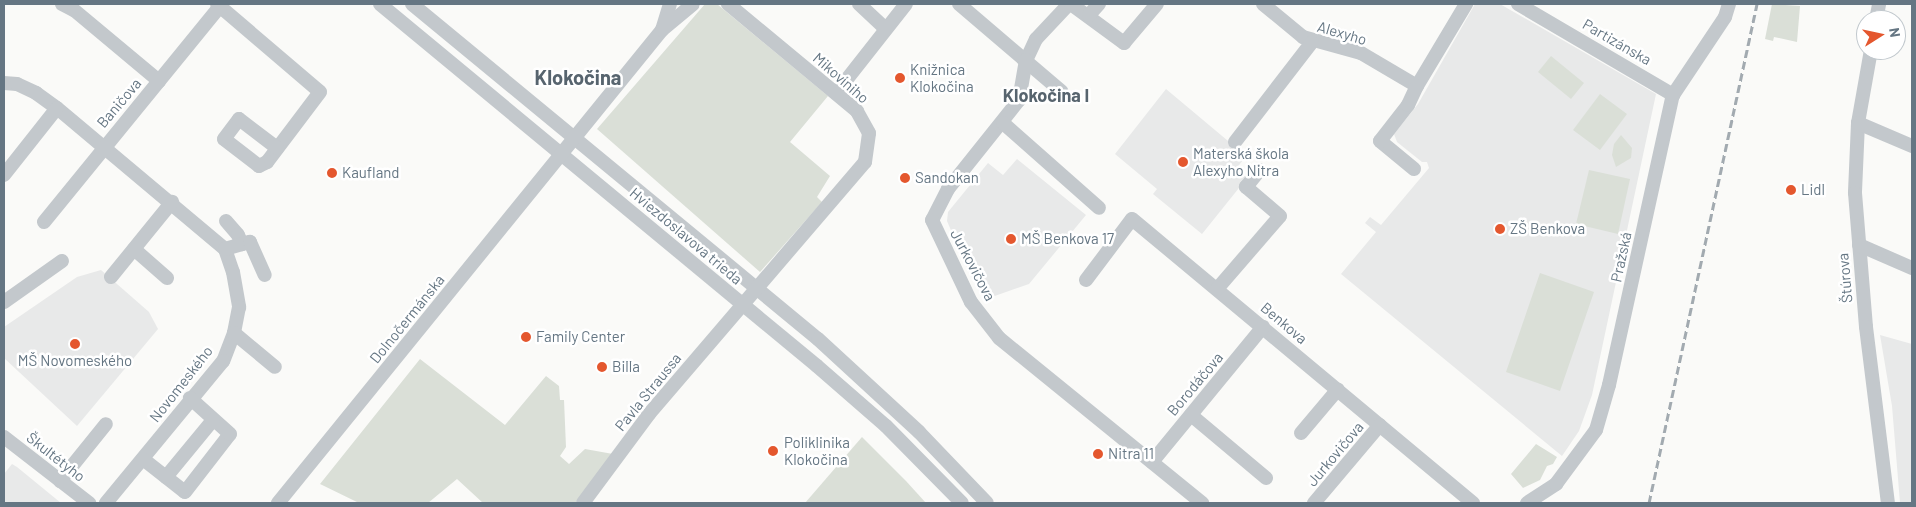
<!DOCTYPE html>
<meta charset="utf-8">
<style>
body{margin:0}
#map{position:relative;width:1916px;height:507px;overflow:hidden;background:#fafaf8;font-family:Barlow,sans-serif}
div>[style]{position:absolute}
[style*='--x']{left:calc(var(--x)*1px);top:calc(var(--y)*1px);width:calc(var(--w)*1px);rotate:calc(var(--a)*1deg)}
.built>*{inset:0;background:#e8e9e9}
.green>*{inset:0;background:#dadfd7}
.minor>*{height:14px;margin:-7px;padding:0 7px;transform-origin:7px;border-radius:7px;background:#c3c8cc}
.rail>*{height:3px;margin-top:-1.5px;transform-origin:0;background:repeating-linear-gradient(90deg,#a2aab0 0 8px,transparent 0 12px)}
.dots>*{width:14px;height:14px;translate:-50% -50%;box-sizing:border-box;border:2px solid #fff;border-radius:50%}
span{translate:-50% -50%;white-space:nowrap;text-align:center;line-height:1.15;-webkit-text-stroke:5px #fff;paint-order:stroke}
.street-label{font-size:15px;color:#657683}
.poi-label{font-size:15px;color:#657683}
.left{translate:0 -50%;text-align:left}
.quarter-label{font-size:18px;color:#57646e;font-weight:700}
.district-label{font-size:20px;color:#57646e;font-weight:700}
.frame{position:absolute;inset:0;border:5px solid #657683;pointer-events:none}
.north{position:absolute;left:1856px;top:10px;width:50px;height:50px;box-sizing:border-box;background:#fff;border:1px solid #c1c8cd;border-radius:50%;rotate:80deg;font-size:14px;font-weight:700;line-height:20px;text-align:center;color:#657683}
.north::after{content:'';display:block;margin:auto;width:18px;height:22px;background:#e4572e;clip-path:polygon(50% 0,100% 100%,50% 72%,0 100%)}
</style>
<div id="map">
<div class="built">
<i style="clip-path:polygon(1475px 4px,1500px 4px,1656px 94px,1592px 395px,1579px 431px,1562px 456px,1341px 274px,1376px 232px,1365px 223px,1370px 217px,1381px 225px,1429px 168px,1427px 162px,1422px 162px,1397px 142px,1394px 134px,1418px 104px)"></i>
<i style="clip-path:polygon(1166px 89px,1246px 156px,1236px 169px,1247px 178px,1202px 234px,1153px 194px,1157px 189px,1115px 154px)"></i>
<i style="clip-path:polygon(1017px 159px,1086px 215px,1029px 284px,989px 298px,971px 277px,947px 221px,948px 212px,988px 163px,1003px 175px)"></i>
<i style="clip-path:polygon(101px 270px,149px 312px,158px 329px,77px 426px,4px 358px,4px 327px,77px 277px)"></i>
<i style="clip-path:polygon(1880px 335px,1912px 344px,1912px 503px,1900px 503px,1892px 406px)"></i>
<i style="clip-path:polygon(12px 464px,17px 467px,61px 503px,4px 503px,4px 474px)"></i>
</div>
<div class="green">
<i style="clip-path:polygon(705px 4px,717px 4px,828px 96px,790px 142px,830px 176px,817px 197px,822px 202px,760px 272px,597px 129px)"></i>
<i style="clip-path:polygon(1772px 4px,1800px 6px,1797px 42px,1774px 37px,1773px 41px,1765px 39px)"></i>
<i style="clip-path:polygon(1551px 56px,1584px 83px,1571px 99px,1538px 72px)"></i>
<i style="clip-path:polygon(1600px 94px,1627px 114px,1600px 150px,1573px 130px)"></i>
<i style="clip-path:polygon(1621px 135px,1632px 148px,1631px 158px,1616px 167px,1612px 155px,1614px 144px)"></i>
<i style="clip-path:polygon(1589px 170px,1630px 179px,1618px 234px,1576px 224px)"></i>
<i style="clip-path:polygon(1540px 273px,1594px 292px,1560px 391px,1506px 372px)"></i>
<i style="clip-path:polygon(420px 359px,505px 425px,546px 376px,559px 386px,560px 400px,564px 400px,566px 447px,560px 456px,569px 464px,585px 449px,613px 454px,575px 503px,483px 503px,457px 479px,428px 503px,359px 503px,320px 484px)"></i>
<i style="clip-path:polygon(862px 437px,906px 481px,926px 503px,805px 503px)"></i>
<i style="clip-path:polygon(1536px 444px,1557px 457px,1553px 464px,1547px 466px,1540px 480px,1523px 488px,1511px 474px)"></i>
</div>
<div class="minor">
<i style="--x:62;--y:4;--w:13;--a:27"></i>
<i style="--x:74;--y:10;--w:111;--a:39.9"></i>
<i style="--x:217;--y:4;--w:135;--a:40.5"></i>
<i style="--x:320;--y:92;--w:88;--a:127.1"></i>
<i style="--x:267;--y:162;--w:9;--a:153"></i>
<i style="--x:259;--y:166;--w:44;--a:-142.4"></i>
<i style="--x:224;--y:139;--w:25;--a:-53"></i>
<i style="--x:239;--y:119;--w:48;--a:37.3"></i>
<i style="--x:380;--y:4;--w:567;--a:39.64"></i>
<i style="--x:817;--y:366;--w:91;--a:41"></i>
<i style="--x:886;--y:426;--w:108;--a:45.4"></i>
<i style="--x:412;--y:4;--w:526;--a:39.53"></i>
<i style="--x:818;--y:339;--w:137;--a:42.6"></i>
<i style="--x:919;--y:432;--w:98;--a:46.2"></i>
<i style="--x:859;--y:4;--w:35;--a:43"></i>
<i style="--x:959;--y:4;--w:135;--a:40.5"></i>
<i style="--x:1069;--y:4;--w:48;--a:133.3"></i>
<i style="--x:1036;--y:39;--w:23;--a:115"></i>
<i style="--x:1026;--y:60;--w:41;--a:99.9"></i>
<i style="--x:1019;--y:100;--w:114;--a:128.6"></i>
<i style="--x:948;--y:189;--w:35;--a:117"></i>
<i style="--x:932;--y:220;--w:91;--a:64.6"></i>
<i style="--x:971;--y:302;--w:46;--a:52.1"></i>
<i style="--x:999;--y:338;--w:262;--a:39.1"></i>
<i style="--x:1071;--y:4;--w:66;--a:36.3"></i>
<i style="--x:1124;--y:43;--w:51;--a:-49.8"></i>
<i style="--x:1263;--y:4;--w:52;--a:39.5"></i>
<i style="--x:1303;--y:37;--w:60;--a:15.4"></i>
<i style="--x:1361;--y:53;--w:65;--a:30.5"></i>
<i style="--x:1417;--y:86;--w:96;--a:-59.1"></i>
<i style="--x:1518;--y:4;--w:180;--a:30.4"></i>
<i style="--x:1089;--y:15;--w:15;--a:-48"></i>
<i style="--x:1876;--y:20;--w:16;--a:-79"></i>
<i style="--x:662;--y:30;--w:27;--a:-73"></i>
<i style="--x:1871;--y:50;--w:74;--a:100.1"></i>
<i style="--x:1858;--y:123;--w:70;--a:92.5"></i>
<i style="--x:1855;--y:193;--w:134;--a:85.3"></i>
<i style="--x:1866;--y:327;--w:177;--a:82.9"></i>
<i style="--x:4;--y:83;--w:13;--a:4"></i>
<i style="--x:17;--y:84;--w:21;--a:25"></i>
<i style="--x:36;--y:93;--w:26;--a:36"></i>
<i style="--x:57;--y:108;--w:219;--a:40"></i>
<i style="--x:225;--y:249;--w:24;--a:71"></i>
<i style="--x:233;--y:272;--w:36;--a:80"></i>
<i style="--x:239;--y:307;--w:26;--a:101"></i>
<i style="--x:234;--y:333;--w:30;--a:111"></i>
<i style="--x:223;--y:361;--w:184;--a:129.5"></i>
<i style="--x:836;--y:93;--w:113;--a:-51.8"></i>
<i style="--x:1003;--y:123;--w:128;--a:41.5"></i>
<i style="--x:1858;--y:123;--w:59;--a:23.1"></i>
<i style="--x:1235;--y:142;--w:126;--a:-52.4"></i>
<i style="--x:1414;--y:169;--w:44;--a:-140.5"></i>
<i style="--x:1380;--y:141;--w:46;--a:-52.1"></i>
<i style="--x:1408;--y:105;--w:21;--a:-65"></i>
<i style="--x:4;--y:175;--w:85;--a:-51.7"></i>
<i style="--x:226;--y:221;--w:18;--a:49"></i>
<i style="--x:238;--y:235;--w:10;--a:66"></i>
<i style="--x:44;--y:222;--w:281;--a:-50.8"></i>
<i style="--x:1859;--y:245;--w:58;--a:23.5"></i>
<i style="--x:134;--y:249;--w:44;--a:41.3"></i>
<i style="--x:225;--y:249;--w:26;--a:-16"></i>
<i style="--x:250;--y:242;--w:36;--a:66"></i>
<i style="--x:111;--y:277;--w:97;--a:-50.9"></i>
<i style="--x:1086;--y:280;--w:76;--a:-53"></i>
<i style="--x:1132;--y:219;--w:444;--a:39.8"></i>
<i style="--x:1217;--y:289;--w:96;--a:-49.2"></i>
<i style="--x:1280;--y:216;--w:45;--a:-139.5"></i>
<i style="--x:1246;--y:187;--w:22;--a:-51"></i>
<i style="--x:4;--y:302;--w:71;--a:-35.3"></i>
<i style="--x:234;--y:333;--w:53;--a:39.7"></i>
<i style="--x:1191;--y:415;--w:98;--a:40"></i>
<i style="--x:1301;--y:433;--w:57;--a:-49.9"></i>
<i style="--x:4;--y:437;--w:108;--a:37.8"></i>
<i style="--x:143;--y:459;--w:53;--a:38.2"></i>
<i style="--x:185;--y:492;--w:73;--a:-52.2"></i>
<i style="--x:230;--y:434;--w:54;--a:-138"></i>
<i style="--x:1152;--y:462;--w:175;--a:-50.6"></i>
<i style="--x:166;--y:477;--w:74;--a:-50.5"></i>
<i style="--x:60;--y:481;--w:73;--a:-51.1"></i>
<i style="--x:278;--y:503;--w:609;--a:-50.93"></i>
<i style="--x:662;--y:30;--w:40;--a:-40"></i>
<i style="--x:583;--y:503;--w:111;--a:-53.4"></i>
<i style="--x:649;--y:414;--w:332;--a:-49.4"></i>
<i style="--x:865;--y:162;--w:29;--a:-82"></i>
<i style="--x:869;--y:133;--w:25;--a:-119"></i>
<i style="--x:857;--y:111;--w:168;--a:-140.3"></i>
<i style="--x:1314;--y:503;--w:102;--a:-49.8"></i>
<i style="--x:1527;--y:503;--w:35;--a:-33"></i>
<i style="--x:1556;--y:484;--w:67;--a:-53.5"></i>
<i style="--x:1596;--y:430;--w:47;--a:-73.9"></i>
<i style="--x:1609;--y:385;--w:297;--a:-77.6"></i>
<i style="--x:1673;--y:95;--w:94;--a:-56.3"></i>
<i style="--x:1725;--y:17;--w:14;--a:-73"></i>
</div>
<div class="rail">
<i style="--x:1649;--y:503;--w:511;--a:-77.79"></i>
</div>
<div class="dots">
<i style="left:900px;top:78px;background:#e4572e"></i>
<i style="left:1183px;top:162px;background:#e4572e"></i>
<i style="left:332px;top:173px;background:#e4572e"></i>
<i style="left:905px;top:178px;background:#e4572e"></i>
<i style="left:1791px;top:190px;background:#e4572e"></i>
<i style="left:1500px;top:229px;background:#e4572e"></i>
<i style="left:1011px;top:239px;background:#e4572e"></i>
<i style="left:526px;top:337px;background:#e4572e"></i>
<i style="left:75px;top:344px;background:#e4572e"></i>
<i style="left:602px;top:367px;background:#e4572e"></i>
<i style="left:773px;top:451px;background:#e4572e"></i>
<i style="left:1098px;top:454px;background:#e4572e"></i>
</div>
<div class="street-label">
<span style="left:1342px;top:33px;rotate:16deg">Alexyho</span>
<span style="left:1617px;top:42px;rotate:30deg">Partizánska</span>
<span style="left:841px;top:78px;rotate:41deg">Mikovíniho</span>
<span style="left:119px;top:103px;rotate:-50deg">Baničova</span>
<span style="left:686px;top:236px;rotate:40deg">Hviezdoslavova trieda</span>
<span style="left:1621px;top:257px;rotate:-78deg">Pražská</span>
<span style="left:973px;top:265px;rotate:62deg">Jurkovičova</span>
<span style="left:1845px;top:278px;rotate:-95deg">Štúrova</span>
<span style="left:407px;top:319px;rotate:-51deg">Dolnočermánska</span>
<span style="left:1284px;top:323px;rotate:40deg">Benkova</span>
<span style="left:181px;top:384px;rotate:-52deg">Novomeského</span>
<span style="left:1195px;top:384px;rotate:-50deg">Borodáčova</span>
<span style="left:648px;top:392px;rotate:-51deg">Pavla Straussa</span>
<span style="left:1335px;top:454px;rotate:-50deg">Jurkovičova</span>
<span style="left:56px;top:457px;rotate:38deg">Škultétyho</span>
</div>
<div class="poi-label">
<span class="left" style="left:910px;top:78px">Knižnica<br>Klokočina</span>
<span class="left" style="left:1193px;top:162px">Materská škola<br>Alexyho Nitra</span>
<span class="left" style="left:342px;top:173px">Kaufland</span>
<span class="left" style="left:915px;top:178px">Sandokan</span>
<span class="left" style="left:1801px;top:190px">Lidl</span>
<span class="left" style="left:1510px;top:229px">ZŠ Benkova</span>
<span class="left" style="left:1021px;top:239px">MŠ Benkova 17</span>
<span class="left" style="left:536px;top:337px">Family Center</span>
<span style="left:75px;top:361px">MŠ Novomeského</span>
<span class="left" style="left:612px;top:367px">Billa</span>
<span class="left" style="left:784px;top:451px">Poliklinika<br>Klokočina</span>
<span class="left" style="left:1108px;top:454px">Nitra 11</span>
</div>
<div class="quarter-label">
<span style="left:1046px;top:95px">Klokočina I</span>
</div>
<div class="district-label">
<span style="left:578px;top:77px">Klokočina</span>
</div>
<div class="frame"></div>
<div class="north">N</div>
</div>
